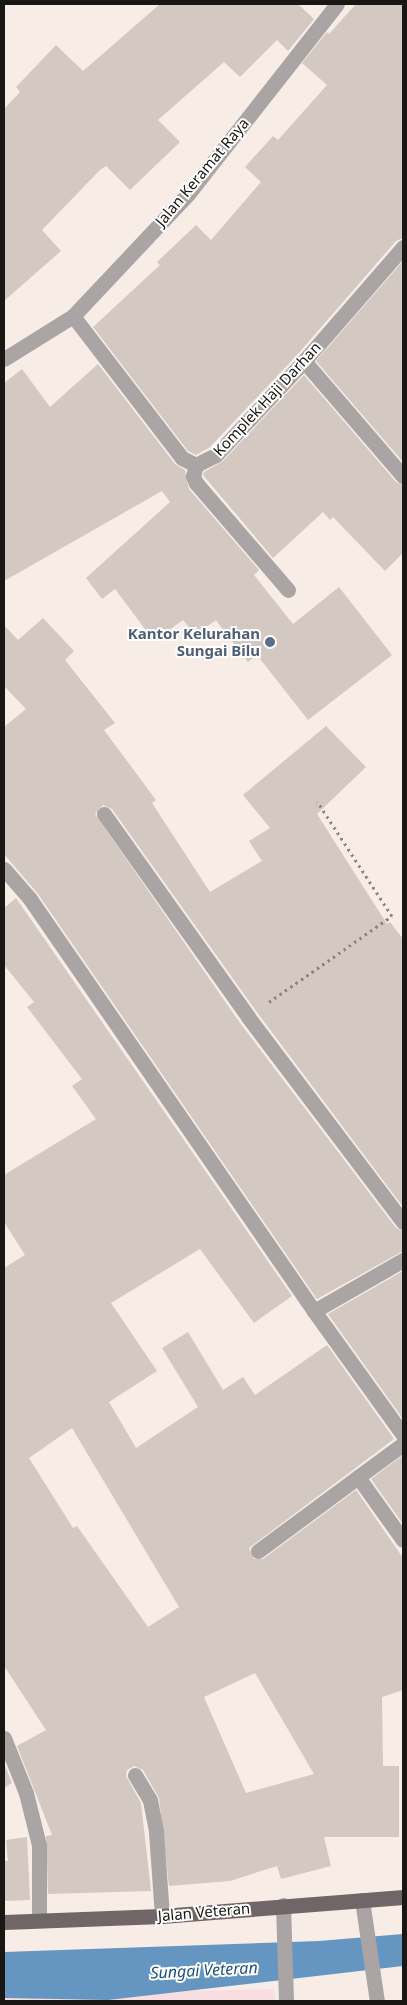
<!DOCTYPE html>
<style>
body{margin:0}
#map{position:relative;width:407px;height:2005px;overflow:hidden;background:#f8ece7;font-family:"Noto Sans",sans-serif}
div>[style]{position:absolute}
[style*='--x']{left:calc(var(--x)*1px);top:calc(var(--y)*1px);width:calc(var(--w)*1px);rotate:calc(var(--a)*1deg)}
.commercial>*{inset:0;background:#f8dde1}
.water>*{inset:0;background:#6596c1}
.building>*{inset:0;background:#d4c8c3}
.path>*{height:3px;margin-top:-1.5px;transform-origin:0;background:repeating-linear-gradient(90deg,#8c8480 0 2.5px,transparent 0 6.5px)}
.minor>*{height:15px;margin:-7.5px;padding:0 7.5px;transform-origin:7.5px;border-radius:7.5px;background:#aaa4a4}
.major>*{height:15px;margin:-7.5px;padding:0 7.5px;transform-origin:7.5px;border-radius:7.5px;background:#716667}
.dots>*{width:14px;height:14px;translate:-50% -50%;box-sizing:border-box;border:2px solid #fff;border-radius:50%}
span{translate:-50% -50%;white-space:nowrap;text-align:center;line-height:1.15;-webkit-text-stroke:4px #fff;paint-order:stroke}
.street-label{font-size:15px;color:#1a1614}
.service-label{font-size:15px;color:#4e5e75;font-weight:700}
.right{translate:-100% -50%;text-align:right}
.water-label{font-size:16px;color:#1d537e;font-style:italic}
.frame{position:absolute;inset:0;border:5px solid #1a1614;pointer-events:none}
</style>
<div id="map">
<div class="commercial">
<i style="clip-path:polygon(274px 1989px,275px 2001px,4px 2001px,4px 1995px)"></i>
</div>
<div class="water">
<i style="clip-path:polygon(403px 1934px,403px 1966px,108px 2000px,4px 1998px,4px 1952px,319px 1941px)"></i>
</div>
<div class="building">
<i style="clip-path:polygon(160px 4px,298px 4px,314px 19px,288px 51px,277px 40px,240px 77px,224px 62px,158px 120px,180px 142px,130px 190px,106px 166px,100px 170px,42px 230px,61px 251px,4px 301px,4px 109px,20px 92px,16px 87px,56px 45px,83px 71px)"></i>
<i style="clip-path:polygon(356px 4px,403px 4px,403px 238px,396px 241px,297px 355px,210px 447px,196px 455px,188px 451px,93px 327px,160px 265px,157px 262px,196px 225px,211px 240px,261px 182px,245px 167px,273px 136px,278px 140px,327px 85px,302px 63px,327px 32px,329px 34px)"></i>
<i style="clip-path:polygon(403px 261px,403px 462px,316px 361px)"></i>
<i style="clip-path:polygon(98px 364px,175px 464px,185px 470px,189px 489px,259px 570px,254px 575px,293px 624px,339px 587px,392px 655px,308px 720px,257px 655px,248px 662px,216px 620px,195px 635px,183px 620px,154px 641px,115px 589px,102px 599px,86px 578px,170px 502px,162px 491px,4px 581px,4px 383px,22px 369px,50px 407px)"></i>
<i style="clip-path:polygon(304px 375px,396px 482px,403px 485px,403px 553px,385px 571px,333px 517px,330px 520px,323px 512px,273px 558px,203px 475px,204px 472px,223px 461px)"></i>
<i style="clip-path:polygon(43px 618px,74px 651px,65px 660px,115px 723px,104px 730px,156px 800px,152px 803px,210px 892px,262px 861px,249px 841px,270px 828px,243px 795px,326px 726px,366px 767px,317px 814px,387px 924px,390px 922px,403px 939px,403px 1207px,256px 1011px,112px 809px,103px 805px,95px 814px,240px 1023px,396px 1228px,403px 1231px,403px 1251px,317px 1299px,38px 894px,4px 854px,4px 727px,26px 709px,4px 686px,4px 625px,18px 640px)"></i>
<i style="clip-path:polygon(evenodd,16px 898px,292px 1296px,254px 1323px,200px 1249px,111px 1303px,157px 1371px,109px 1402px,136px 1448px,198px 1407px,162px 1348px,188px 1332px,223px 1390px,243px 1377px,255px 1395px,327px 1345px,394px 1439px,249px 1548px,254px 1559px,263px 1559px,356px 1490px,403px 1558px,403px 1690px,382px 1697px,383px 1766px,399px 1766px,399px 1837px,324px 1837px,331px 1866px,281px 1879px,277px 1866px,230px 1881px,169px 1886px,159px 1798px,143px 1770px,134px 1766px,127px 1770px,126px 1776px,141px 1803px,151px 1891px,48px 1894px,46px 1836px,52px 1835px,17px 1746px,46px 1730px,4px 1666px,4px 1268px,25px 1255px,4px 1222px,4px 1175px,96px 1119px,72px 1086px,82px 1079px,27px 1007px,34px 1002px,4px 965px,4px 908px,16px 898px,72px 1428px,179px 1607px,148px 1627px,77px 1526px,73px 1528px,29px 1458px,72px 1428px,16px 898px,255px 1673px,314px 1774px,246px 1793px,204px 1697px,255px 1673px)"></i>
<i style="clip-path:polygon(403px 1271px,403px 1419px,328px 1314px)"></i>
<i style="clip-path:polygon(403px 1455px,403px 1524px,371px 1479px)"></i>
<i style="clip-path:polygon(4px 1763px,12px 1783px,4px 1788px)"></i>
<i style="clip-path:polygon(27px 1837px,30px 1900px,4px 1901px,4px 1861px,8px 1861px,6px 1840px)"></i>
</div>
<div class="path">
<i style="--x:269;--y:1002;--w:150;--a:-35"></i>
<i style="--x:392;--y:916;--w:137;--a:-123.1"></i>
</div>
<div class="minor">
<i style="--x:73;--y:316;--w:179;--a:52.5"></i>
<i style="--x:182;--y:458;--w:16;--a:27"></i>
<i style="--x:196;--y:465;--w:22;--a:-27"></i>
<i style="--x:216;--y:455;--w:129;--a:-46.9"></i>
<i style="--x:304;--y:361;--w:151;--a:-49"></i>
<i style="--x:4;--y:359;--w:81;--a:-31.9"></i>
<i style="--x:73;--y:316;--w:168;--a:-46.7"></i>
<i style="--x:188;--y:194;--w:241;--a:-51.9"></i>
<i style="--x:304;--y:361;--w:152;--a:49.3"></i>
<i style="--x:196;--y:465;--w:11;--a:105"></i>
<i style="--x:193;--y:476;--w:8;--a:67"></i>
<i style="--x:196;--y:483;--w:141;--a:49.3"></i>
<i style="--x:104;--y:814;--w:249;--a:54.6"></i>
<i style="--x:248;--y:1017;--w:257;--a:52.9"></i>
<i style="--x:4;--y:869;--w:40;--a:49"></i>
<i style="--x:30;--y:899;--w:500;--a:55.42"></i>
<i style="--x:314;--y:1311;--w:153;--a:54.3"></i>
<i style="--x:314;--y:1311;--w:103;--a:-29.8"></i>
<i style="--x:358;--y:1477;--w:56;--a:-36.3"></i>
<i style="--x:258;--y:1551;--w:124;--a:-36.5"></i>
<i style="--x:358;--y:1477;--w:77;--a:54.5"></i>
<i style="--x:4;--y:1738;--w:59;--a:68.2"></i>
<i style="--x:26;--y:1793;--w:54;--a:76"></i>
<i style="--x:39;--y:1845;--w:75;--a:90"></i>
<i style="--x:135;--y:1775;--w:29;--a:59"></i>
<i style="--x:150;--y:1800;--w:33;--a:79"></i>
<i style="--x:156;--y:1832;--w:84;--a:85.9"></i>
<i style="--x:362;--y:1900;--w:102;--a:81.6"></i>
<i style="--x:283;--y:1905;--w:96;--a:88.2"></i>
</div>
<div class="major">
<i style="--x:4;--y:1922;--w:158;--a:-2.2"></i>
<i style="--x:162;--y:1916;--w:242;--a:-4.5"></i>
</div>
<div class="dots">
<i style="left:270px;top:642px;background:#5c6f8a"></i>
</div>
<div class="street-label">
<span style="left:202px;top:172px;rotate:-50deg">Jalan Keramat Raya</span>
<span style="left:267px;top:399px;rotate:-47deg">Komplek Haji Darhan</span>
<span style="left:204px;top:1912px;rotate:-5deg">Jalan Veteran</span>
</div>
<div class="service-label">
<span class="right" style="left:260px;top:642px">Kantor Kelurahan<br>Sungai Bilu</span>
</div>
<div class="water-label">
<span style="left:204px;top:1970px;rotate:-3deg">Sungai Veteran</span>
</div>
<div class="frame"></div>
</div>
